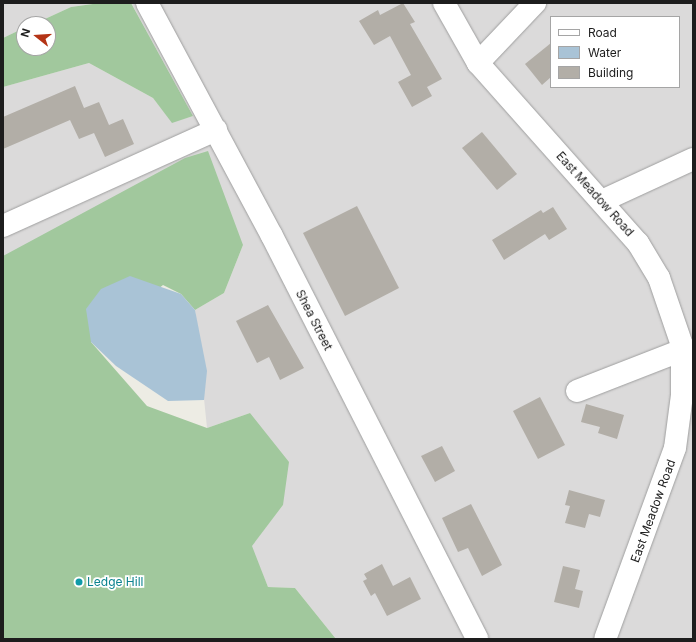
<!DOCTYPE html>
<style>
body{margin:0}
#map{position:relative;width:696px;height:642px;overflow:hidden;background:#edece4;font-family:Inter,sans-serif}
div>[style]{position:absolute}
[style*='--x']{left:calc(var(--x)*1px);top:calc(var(--y)*1px);width:calc(var(--w)*1px);rotate:calc(var(--a)*1deg)}
.residential>*{inset:0;background:#dbdada}
.forest>*{inset:0;background:#a1c89d}
.water>*{inset:0;background:#a9c3d6}
.building>*{inset:0;background:#b2aea7}
.roads{filter:drop-shadow(0 0 1px #9e9e9e) drop-shadow(0 0 1px #9e9e9e)}
.minor>*{height:22px;margin:-11px;padding:0 11px;transform-origin:11px;border-radius:11px;background:#fff}
.dots>*{width:11px;height:11px;translate:-50% -50%;box-sizing:border-box;border:2px solid #fff;border-radius:50%}
span{translate:-50% -50%;white-space:nowrap;text-align:center;line-height:1.15;-webkit-text-stroke:3.5px #fff;paint-order:stroke}
.street-label{font-size:12px;color:#1d1d1d}
.culture-label{font-size:12px;color:#0d838f}
.left{translate:0 -50%;text-align:left}
.frame{position:absolute;inset:0;border:4px solid #1d1d1d;pointer-events:none}
.legend{position:absolute;left:550px;top:16px;width:130px;height:72px;box-sizing:border-box;background:#fff;border:1px solid #a5a5a5;margin:0;padding:5px 7px;list-style:none;font-size:12px;color:#1d1d1d}
.legend li{display:flex;align-items:center;gap:8px;height:20px}
.legend b{width:20px;border:1px solid #a5a5a5}
.north{position:absolute;left:16px;top:16px;width:40px;height:40px;box-sizing:border-box;background:#fff;border:1px solid #a5a5a5;border-radius:50%;rotate:287deg;font-size:11px;font-weight:700;line-height:16px;text-align:center;color:#1d1d1d}
.north::after{content:'';display:block;margin:auto;width:14px;height:18px;background:#b43416;clip-path:polygon(50% 0,100% 100%,50% 72%,0 100%)}
</style>
<div id="map">
<div class="residential">
<i style="clip-path:polygon(3px 3px,100px 3px,71px 7px,34px 24px,24px 24px,24px 28px,3px 38px)"></i>
<i style="clip-path:polygon(evenodd,131px 3px,693px 3px,693px 639px,336px 639px,295px 588px,268px 587px,251px 546px,283px 505px,250px 413px,207px 428px,195px 310px,224px 293px,243px 245px,3px 256px,3px 87px,89px 63px,153px 98px,172px 122px,193px 116px,131px 3px,551px 17px,679px 17px,679px 87px,551px 87px,551px 17px)"></i>
</div>
<div class="forest">
<i style="clip-path:polygon(100px 3px,131px 3px,193px 116px,172px 123px,153px 98px,89px 63px,3px 87px,3px 38px,24px 28px,24px 48px,48px 48px,48px 24px,34px 24px,71px 7px)"></i>
<i style="clip-path:polygon(208px 151px,243px 245px,224px 293px,195px 310px,181px 294px,163px 285px,91px 342px,147px 406px,207px 428px,250px 413px,289px 462px,283px 505px,252px 546px,268px 587px,295px 588px,336px 639px,3px 639px,3px 256px,185px 158px)"></i>
</div>
<div class="water">
<i style="clip-path:polygon(130px 276px,181px 294px,195px 310px,207px 371px,204px 400px,168px 401px,116px 366px,91px 342px,86px 309px,101px 289px)"></i>
</div>
<div class="building">
<i style="clip-path:polygon(403px 3px,415px 22px,410px 24px,442px 79px,427px 87px,432px 96px,412px 107px,398px 82px,411px 75px,390px 36px,374px 45px,359px 21px,378px 10px,380px 15px)"></i>
<i style="clip-path:polygon(551px 43px,551px 77px,542px 85px,525px 64px)"></i>
<i style="clip-path:polygon(75px 86px,84px 108px,99px 102px,109px 125px,123px 119px,134px 144px,105px 157px,94px 133px,79px 139px,70px 120px,3px 149px,3px 117px)"></i>
<i style="clip-path:polygon(482px 132px,517px 174px,497px 190px,462px 148px)"></i>
<i style="clip-path:polygon(357px 206px,399px 288px,345px 316px,303px 233px)"></i>
<i style="clip-path:polygon(553px 207px,567px 229px,549px 240px,545px 234px,504px 260px,492px 240px,541px 210px,543px 213px)"></i>
<i style="clip-path:polygon(268px 305px,304px 368px,280px 380px,269px 357px,257px 363px,236px 321px)"></i>
<i style="clip-path:polygon(540px 397px,565px 445px,538px 459px,513px 411px)"></i>
<i style="clip-path:polygon(586px 404px,624px 415px,617px 439px,598px 433px,600px 427px,581px 422px)"></i>
<i style="clip-path:polygon(442px 446px,455px 471px,435px 482px,421px 456px)"></i>
<i style="clip-path:polygon(569px 490px,605px 500px,600px 517px,589px 514px,585px 528px,565px 523px,570px 506px,565px 505px)"></i>
<i style="clip-path:polygon(471px 504px,502px 565px,482px 576px,468px 548px,458px 552px,442px 518px)"></i>
<i style="clip-path:polygon(382px 564px,393px 586px,410px 577px,421px 599px,387px 616px,375px 593px,371px 596px,363px 581px,367px 579px,364px 574px)"></i>
<i style="clip-path:polygon(563px 566px,580px 570px,575px 589px,583px 591px,579px 608px,554px 602px)"></i>
</div>
<div class="roads">
<div class="minor">
<i style="--x:147;--y:3;--w:264;--a:61.8"></i>
<i style="--x:272;--y:236;--w:452;--a:63"></i>
<i style="--x:444;--y:3;--w:69;--a:60.5"></i>
<i style="--x:478;--y:63;--w:241;--a:48.4"></i>
<i style="--x:638;--y:243;--w:41;--a:59"></i>
<i style="--x:659;--y:278;--w:71;--a:71.1"></i>
<i style="--x:682;--y:345;--w:50;--a:90"></i>
<i style="--x:682;--y:395;--w:53;--a:97.5"></i>
<i style="--x:675;--y:448;--w:203;--a:110.1"></i>
<i style="--x:478;--y:63;--w:83;--a:-46.5"></i>
<i style="--x:604;--y:200;--w:98;--a:-24.7"></i>
<i style="--x:3;--y:226;--w:234;--a:-24.3"></i>
<i style="--x:577;--y:391;--w:113;--a:-21.3"></i>
</div>
</div>
<div class="dots">
<i style="left:79px;top:582px;background:#0f9aa8"></i>
</div>
<div class="street-label">
<span style="left:595px;top:194px;rotate:48deg">East Meadow Road</span>
<span style="left:314px;top:320px;rotate:63deg">Shea Street</span>
<span style="left:653px;top:511px;rotate:-70deg">East Meadow Road</span>
</div>
<div class="culture-label">
<span class="left" style="left:87px;top:582px">Ledge Hill</span>
</div>
<div class="frame"></div>
<ul class="legend">
<li><b style="height:5px;background:#fff"></b>Road</li>
<li><b style="height:11px;background:#a9c3d6"></b>Water</li>
<li><b style="height:11px;background:#b2aea7"></b>Building</li>
</ul>
<div class="north">N</div>
</div>
